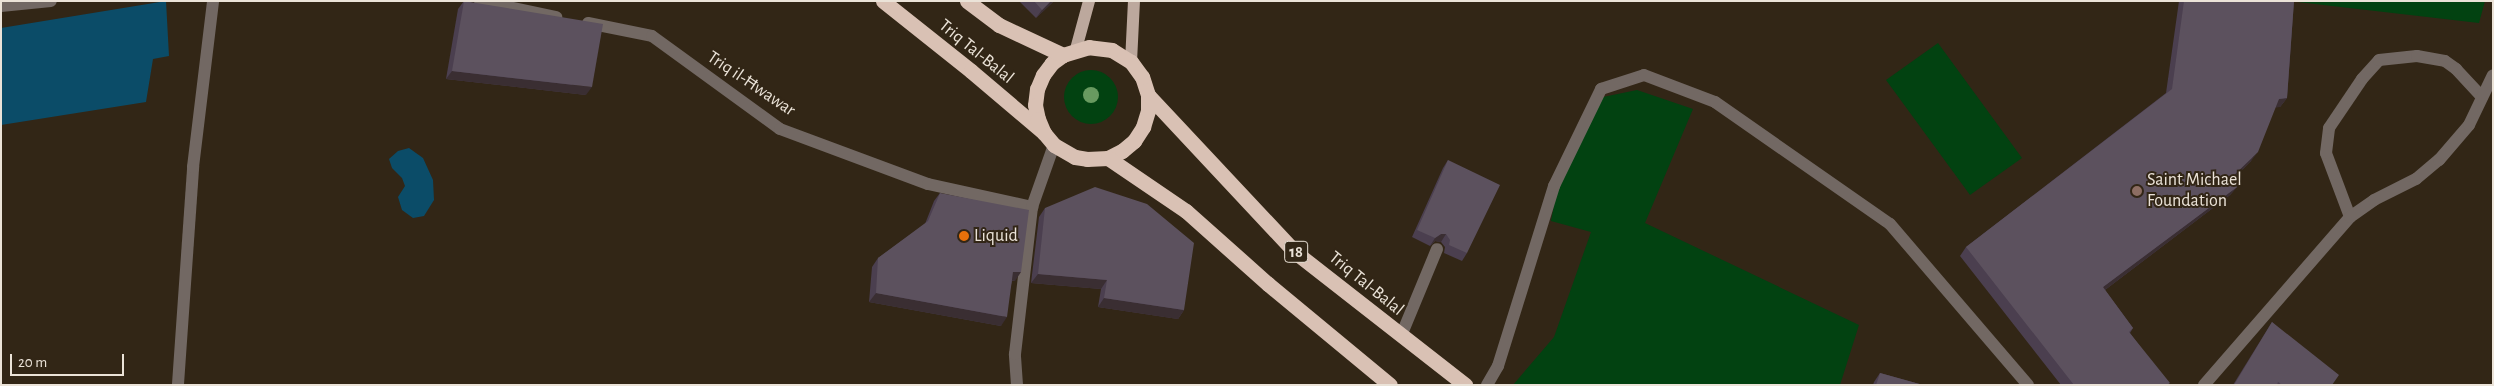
<!DOCTYPE html>
<meta charset="utf-8">
<style>
body{margin:0}
#map{position:relative;width:2494px;height:386px;overflow:hidden;background:#322616;font-family:"Alegreya Sans",sans-serif}
div>[style]{position:absolute}
[style*='--x']{left:calc(var(--x)*1px);top:calc(var(--y)*1px);width:calc(var(--w)*1px);rotate:calc(var(--a)*1deg)}
.green>*{inset:0;background:#024211}
.round{border-radius:50%}
.water>*{inset:0;background:#0b4c68}
.minor>*{height:12px;margin:-6px;padding:0 6px;transform-origin:6px;border-radius:6px;background:#726863}
.major>*{height:12px;margin:-6px;padding:0 6px;transform-origin:6px;border-radius:6px;background:#bca89d}
.highway>*{height:15px;margin:-7.5px;padding:0 7.5px;transform-origin:7.5px;border-radius:7.5px;background:#d9c1b4}
.trees>*{width:16px;height:16px;margin:-8px;border-radius:50%;background:#689a60}
.wall>*{inset:0;background:#4b3f4f}
.shaded-wall>*{inset:0;background:#3a2e32}
.building>*{inset:0;background:#5c515e}
.dots>*{width:14px;height:14px;translate:-50% -50%;box-sizing:border-box;border:2px solid #322616;border-radius:50%}
span{translate:-50% -50%;white-space:nowrap;text-align:center;line-height:1.15;-webkit-text-stroke:4px #322616;paint-order:stroke}
.shield-label span{padding:1px 4px;background:#322616;border:1px solid;border-radius:4px;-webkit-text-stroke-width:0}
.shield-label{font-size:16px;color:#ebe3d8;font-weight:700}
.street-label{font-size:18px;color:#ebe3d8}
.poi-label{font-size:18px;color:#ebe3d8}
.left{translate:0 -50%;text-align:left}
.frame{position:absolute;inset:0;border:2px solid #ebe3d8;pointer-events:none}
.scale{position:absolute;left:10px;top:354px;width:114px;height:22px;box-sizing:border-box;border:2px solid #ebe3d8;border-top:0;padding-left:6px;font-size:15px;line-height:18px;white-space:nowrap;color:#ebe3d8;-webkit-text-stroke:4px #322616;paint-order:stroke}
</style>
<div id="map">
<div class="green">
<i style="clip-path:polygon(2289px 1px,2485px 1px,2479px 23px)"></i>
<i style="clip-path:polygon(1938px 43px,2022px 158px,1970px 195px,1886px 80px)"></i>
<i class="round" style="left:1064px;top:70px;width:54px;height:54px"></i>
<i style="clip-path:polygon(1637px 90px,1693px 109px,1645px 223px,1859px 325px,1840px 385px,1513px 385px,1554px 337px,1591px 232px,1551px 221px,1557px 188px,1603px 97px)"></i>
</div>
<div class="water">
<i style="clip-path:polygon(166px 1px,169px 56px,153px 59px,146px 102px,1px 125px,1px 28px)"></i>
<i style="clip-path:polygon(409px 148px,423px 158px,433px 180px,434px 200px,424px 216px,413px 218px,402px 210px,398px 197px,405px 186px,402px 178px,392px 168px,389px 159px,398px 151px)"></i>
</div>
<div class="minor">
<i style="--x:480;--y:1;--w:78;--a:11.9"></i>
<i style="--x:1;--y:6;--w:50;--a:-5.7"></i>
<i style="--x:588;--y:23;--w:65;--a:11.5"></i>
<i style="--x:652;--y:36;--w:158;--a:36"></i>
<i style="--x:780;--y:129;--w:158;--a:20.4"></i>
<i style="--x:928;--y:184;--w:107;--a:12.5"></i>
<i style="--x:2350;--y:217;--w:68;--a:-110.6"></i>
<i style="--x:2326;--y:153;--w:25;--a:-83"></i>
<i style="--x:2329;--y:128;--w:59;--a:-56"></i>
<i style="--x:2362;--y:79;--w:25;--a:-48"></i>
<i style="--x:2379;--y:60;--w:38;--a:-6"></i>
<i style="--x:2417;--y:56;--w:28;--a:10"></i>
<i style="--x:2445;--y:61;--w:14;--a:36"></i>
<i style="--x:2456;--y:69;--w:38;--a:47"></i>
<i style="--x:1401;--y:336;--w:94;--a:-67.5"></i>
<i style="--x:178;--y:384;--w:218;--a:-86"></i>
<i style="--x:193;--y:167;--w:167;--a:-83.1"></i>
<i style="--x:1017;--y:385;--w:31;--a:-94"></i>
<i style="--x:1015;--y:354;--w:148;--a:-83.4"></i>
<i style="--x:1032;--y:207;--w:66;--a:-70.5"></i>
<i style="--x:1487;--y:385;--w:22;--a:-60"></i>
<i style="--x:1498;--y:366;--w:189;--a:-72.7"></i>
<i style="--x:1554;--y:186;--w:108;--a:-64.1"></i>
<i style="--x:1601;--y:89;--w:45;--a:-18"></i>
<i style="--x:1644;--y:75;--w:76;--a:20.8"></i>
<i style="--x:1715;--y:102;--w:213;--a:34.9"></i>
<i style="--x:1890;--y:224;--w:212;--a:49.4"></i>
<i style="--x:2204;--y:385;--w:223;--a:-49"></i>
<i style="--x:2350;--y:217;--w:29;--a:-35"></i>
<i style="--x:2374;--y:200;--w:47;--a:-26.6"></i>
<i style="--x:2416;--y:179;--w:30;--a:-40"></i>
<i style="--x:2439;--y:160;--w:46;--a:-49.4"></i>
<i style="--x:2469;--y:125;--w:55;--a:-64.4"></i>
</div>
<div class="major">
<i style="--x:1076;--y:49;--w:50;--a:-74.8"></i>
<i style="--x:1131;--y:62;--w:61;--a:-87.2"></i>
</div>
<div class="highway">
<i style="--x:883;--y:1;--w:112;--a:38.5"></i>
<i style="--x:971;--y:71;--w:96;--a:40.3"></i>
<i style="--x:1044;--y:133;--w:16;--a:50"></i>
<i style="--x:1054;--y:145;--w:24;--a:30"></i>
<i style="--x:1075;--y:157;--w:12;--a:9"></i>
<i style="--x:1087;--y:159;--w:21;--a:-3"></i>
<i style="--x:1108;--y:158;--w:16;--a:-27"></i>
<i style="--x:1122;--y:151;--w:16;--a:-40"></i>
<i style="--x:1134;--y:141;--w:17;--a:-57"></i>
<i style="--x:1143;--y:127;--w:17;--a:-73"></i>
<i style="--x:1148;--y:111;--w:16;--a:-90"></i>
<i style="--x:1148;--y:95;--w:19;--a:-108"></i>
<i style="--x:1142;--y:77;--w:19;--a:-126"></i>
<i style="--x:1131;--y:62;--w:22;--a:-148"></i>
<i style="--x:1112;--y:50;--w:23;--a:-173"></i>
<i style="--x:1089;--y:47;--w:27;--a:163"></i>
<i style="--x:1063;--y:55;--w:14;--a:144"></i>
<i style="--x:1052;--y:63;--w:15;--a:127"></i>
<i style="--x:1043;--y:75;--w:15;--a:113"></i>
<i style="--x:1037;--y:89;--w:16;--a:97"></i>
<i style="--x:1035;--y:105;--w:14;--a:78"></i>
<i style="--x:1038;--y:119;--w:15;--a:67"></i>
<i style="--x:967;--y:1;--w:40;--a:37"></i>
<i style="--x:999;--y:25;--w:71;--a:25.1"></i>
<i style="--x:1148;--y:95;--w:215;--a:46.9"></i>
<i style="--x:1295;--y:252;--w:216;--a:38"></i>
<i style="--x:1108;--y:158;--w:94;--a:34.2"></i>
<i style="--x:1186;--y:211;--w:110;--a:41.7"></i>
<i style="--x:1268;--y:284;--w:158;--a:39.6"></i>
</div>
<div class="trees">
<i style="left:1091px;top:95px"></i>
</div>
<div class="wall">
<i style="clip-path:polygon(464px 1px,586px 95px,446px 79px,458px 9px)"></i>
<i style="clip-path:polygon(1019px 1px,1054px 1px,1036px 18px)"></i>
<i style="clip-path:polygon(2179px 1px,2294px 1px,2287px 98px,2280px 107px,2275px 107px,2251px 161px,2233px 179px,2237px 187px,2230px 195px,2105px 290px,2133px 328px,2130px 333px,2168px 385px,2061px 385px,1960px 256px,1966px 247px,2166px 93px)"></i>
<i style="clip-path:polygon(1448px 160px,1467px 253px,1462px 261px,1444px 253px,1445px 247px,1441px 242px,1435px 241px,1430px 246px,1412px 237px,1443px 168px)"></i>
<i style="clip-path:polygon(940px 193px,1015px 281px,1012px 281px,1001px 326px,869px 302px,872px 267px,878px 258px,925px 224px,934px 201px)"></i>
<i style="clip-path:polygon(1045px 208px,1184px 310px,1178px 319px,1098px 307px,1101px 289px,1031px 283px,1039px 217px)"></i>
<i style="clip-path:polygon(2272px 322px,2332px 385px,2233px 385px)"></i>
<i style="clip-path:polygon(1880px 373px,1923px 385px,1873px 385px,1874px 382px)"></i>
</div>
<div class="shaded-wall">
<i style="clip-path:polygon(1051px 1px,1054px 1px,1036px 18px,1042px 10px)"></i>
<i style="clip-path:polygon(452px 71px,592px 87px,586px 95px,446px 79px)"></i>
<i style="clip-path:polygon(2287px 98px,2280px 107px,2273px 108px,2279px 99px)"></i>
<i style="clip-path:polygon(2258px 152px,2251px 161px,2226px 186px,2232px 177px)"></i>
<i style="clip-path:polygon(2237px 187px,2230px 195px,2097px 296px,2103px 287px)"></i>
<i style="clip-path:polygon(1441px 234px,1446px 234px,1441px 242px,1435px 241px,1430px 246px,1435px 238px)"></i>
<i style="clip-path:polygon(1013px 272px,1021px 272px,1015px 281px,1007px 280px)"></i>
<i style="clip-path:polygon(1038px 274px,1107px 280px,1101px 289px,1031px 283px)"></i>
<i style="clip-path:polygon(876px 293px,1007px 317px,1001px 326px,869px 302px)"></i>
<i style="clip-path:polygon(1104px 298px,1184px 310px,1178px 319px,1098px 307px)"></i>
</div>
<div class="building">
<i style="clip-path:polygon(464px 1px,603px 24px,592px 87px,452px 71px)"></i>
<i style="clip-path:polygon(1034px 1px,1051px 1px,1042px 10px)"></i>
<i style="clip-path:polygon(2184px 1px,2294px 1px,2287px 98px,2279px 99px,2258px 152px,2232px 177px,2237px 187px,2103px 287px,2133px 328px,2129px 332px,2170px 383px,2167px 385px,2074px 385px,1966px 247px,2172px 89px)"></i>
<i style="clip-path:polygon(1448px 160px,1500px 185px,1467px 253px,1449px 245px,1450px 240px,1446px 234px,1441px 234px,1435px 238px,1417px 230px)"></i>
<i style="clip-path:polygon(1095px 187px,1147px 204px,1194px 243px,1184px 310px,1104px 298px,1107px 280px,1038px 274px,1045px 208px)"></i>
<i style="clip-path:polygon(940px 193px,1029px 210px,1021px 272px,1013px 272px,1007px 317px,876px 293px,878px 258px,928px 221px)"></i>
<i style="clip-path:polygon(2272px 322px,2339px 375px,2332px 385px,2282px 385px,2278px 382px,2277px 385px,2234px 385px)"></i>
<i style="clip-path:polygon(1880px 373px,1923px 385px,1876px 385px)"></i>
</div>
<div class="dots">
<i style="left:2137px;top:191px;background:#8d6e63"></i>
<i style="left:964px;top:236px;background:#e8710a"></i>
</div>
<div class="shield-label">
<span style="left:1296px;top:252px">18</span>
</div>
<div class="street-label">
<span style="left:976px;top:52px;rotate:39deg">Triq Tal-Balal</span>
<span style="left:751px;top:84px;rotate:34deg">Triq il-Ħwawar</span>
<span style="left:1366px;top:284px;rotate:39deg">Triq Tal-Balal</span>
</div>
<div class="poi-label">
<span class="left" style="left:2147px;top:191px">Saint Michael<br>Foundation</span>
<span class="left" style="left:974px;top:236px">Liquid</span>
</div>
<div class="frame"></div>
<div class="scale">20 m</div>
</div>
